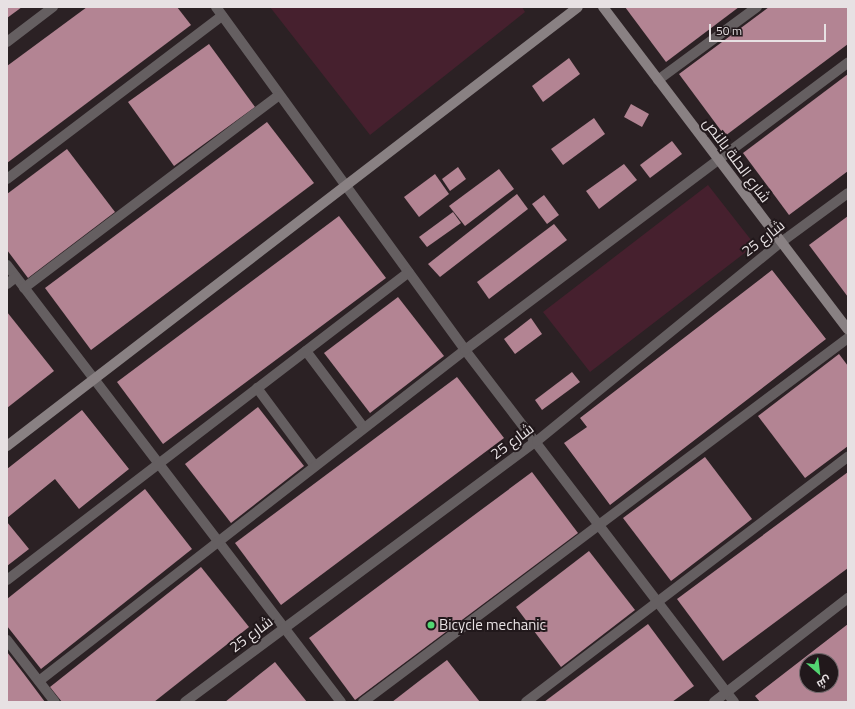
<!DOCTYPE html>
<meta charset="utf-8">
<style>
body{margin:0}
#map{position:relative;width:855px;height:709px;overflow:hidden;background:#2b2124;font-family:"Titillium Web",Cairo,sans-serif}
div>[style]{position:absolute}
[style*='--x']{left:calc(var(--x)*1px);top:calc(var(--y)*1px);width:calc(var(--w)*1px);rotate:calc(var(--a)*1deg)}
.green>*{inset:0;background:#46202e}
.building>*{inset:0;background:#b38493}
.street>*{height:10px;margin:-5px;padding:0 5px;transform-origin:5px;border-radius:5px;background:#655f61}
.secondary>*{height:10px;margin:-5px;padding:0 5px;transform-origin:5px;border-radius:5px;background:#898183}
.dots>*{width:11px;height:11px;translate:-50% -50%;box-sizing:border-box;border:2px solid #21181b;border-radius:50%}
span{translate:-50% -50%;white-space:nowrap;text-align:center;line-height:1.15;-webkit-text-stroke:4px #21181b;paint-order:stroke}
.street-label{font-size:15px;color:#e7e1e3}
.poi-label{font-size:15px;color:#e7e1e3}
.left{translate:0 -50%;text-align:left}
.frame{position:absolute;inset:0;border:8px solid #e7e1e3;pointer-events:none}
.north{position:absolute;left:799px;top:653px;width:40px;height:40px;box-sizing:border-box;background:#21181b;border:1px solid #70686b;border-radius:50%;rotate:152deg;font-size:11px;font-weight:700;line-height:16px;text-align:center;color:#e7e1e3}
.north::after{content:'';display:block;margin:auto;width:14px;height:18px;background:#53d672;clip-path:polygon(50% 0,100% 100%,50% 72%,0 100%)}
.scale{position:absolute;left:709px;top:24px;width:117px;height:18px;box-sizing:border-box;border:2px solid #e7e1e3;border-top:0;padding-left:5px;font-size:12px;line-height:14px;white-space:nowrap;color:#e7e1e3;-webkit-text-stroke:3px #21181b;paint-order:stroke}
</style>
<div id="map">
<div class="green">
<i style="clip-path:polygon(270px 7px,522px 7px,525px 12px,370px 135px)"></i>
<i style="clip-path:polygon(708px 185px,755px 245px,590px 372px,543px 312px)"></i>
</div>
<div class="building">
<i style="clip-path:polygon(7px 7px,22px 7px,7px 18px)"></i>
<i style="clip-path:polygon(87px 7px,177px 7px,191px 25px,7px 163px,7px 66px)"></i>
<i style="clip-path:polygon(625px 7px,739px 7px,666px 62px)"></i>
<i style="clip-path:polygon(769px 7px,848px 7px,848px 44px,725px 136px,679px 74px)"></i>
<i style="clip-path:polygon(209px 44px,255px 107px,174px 166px,128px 102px)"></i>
<i style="clip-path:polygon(569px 58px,580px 74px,543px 102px,532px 86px)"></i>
<i style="clip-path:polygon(848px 74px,848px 171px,789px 215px,743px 153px)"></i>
<i style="clip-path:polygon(631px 104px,649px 114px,642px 127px,624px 117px)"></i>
<i style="clip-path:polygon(594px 118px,605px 134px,563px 165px,551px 149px)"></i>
<i style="clip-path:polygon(267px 122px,314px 183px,91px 350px,45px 288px)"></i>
<i style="clip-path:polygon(672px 141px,682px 154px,650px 178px,640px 165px)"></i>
<i style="clip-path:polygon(67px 149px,115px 212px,28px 278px,7px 250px,7px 194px)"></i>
<i style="clip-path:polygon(624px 164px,637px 180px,599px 209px,586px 191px)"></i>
<i style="clip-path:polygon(458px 167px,466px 179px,450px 191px,442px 179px)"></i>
<i style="clip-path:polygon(499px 169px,514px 189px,465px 226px,449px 206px)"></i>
<i style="clip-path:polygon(435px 174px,449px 194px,419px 217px,404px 197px)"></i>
<i style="clip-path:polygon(517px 194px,528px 209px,440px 277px,428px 264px)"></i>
<i style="clip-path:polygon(544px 195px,559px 215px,547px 224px,532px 204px)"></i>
<i style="clip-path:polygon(453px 212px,461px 223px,427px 247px,419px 237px)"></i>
<i style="clip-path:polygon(339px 216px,386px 278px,163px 444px,117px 382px)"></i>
<i style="clip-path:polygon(848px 216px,848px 297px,809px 245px)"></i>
<i style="clip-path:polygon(554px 224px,567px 240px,489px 299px,477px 282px)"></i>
<i style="clip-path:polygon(772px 270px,826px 339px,610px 505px,564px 443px,587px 427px,580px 418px)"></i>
<i style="clip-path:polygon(398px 297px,444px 356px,370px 413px,324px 353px)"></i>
<i style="clip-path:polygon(7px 312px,54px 371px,7px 408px)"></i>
<i style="clip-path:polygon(531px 318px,542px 334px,515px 354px,504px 339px)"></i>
<i style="clip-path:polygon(839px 354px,848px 366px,848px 446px,805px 478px,758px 416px)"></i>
<i style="clip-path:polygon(572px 372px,580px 382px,542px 410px,535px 400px)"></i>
<i style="clip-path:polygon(457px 377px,504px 438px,281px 605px,235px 543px)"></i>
<i style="clip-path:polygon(258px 407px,304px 466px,231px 523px,185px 464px)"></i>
<i style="clip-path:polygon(82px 410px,129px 469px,79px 509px,55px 479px,7px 518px,7px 469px)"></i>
<i style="clip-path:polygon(705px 457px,752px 519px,671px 581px,623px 518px)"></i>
<i style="clip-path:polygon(532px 472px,578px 533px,355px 700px,309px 638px)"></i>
<i style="clip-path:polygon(848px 472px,848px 568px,723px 661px,677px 599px)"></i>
<i style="clip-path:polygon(145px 489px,192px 549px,41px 669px,7px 626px,7px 599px)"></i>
<i style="clip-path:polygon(7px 522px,29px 549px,7px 566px)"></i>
<i style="clip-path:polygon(589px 551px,635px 610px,561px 667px,516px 607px)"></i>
<i style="clip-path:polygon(201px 567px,249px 627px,154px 702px,62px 702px,50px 687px)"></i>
<i style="clip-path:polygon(648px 624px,694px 686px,672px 702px,544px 702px)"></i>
<i style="clip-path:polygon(evenodd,848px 624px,848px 702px,760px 702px,755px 696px,848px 624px,807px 661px,831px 661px,831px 685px,807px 685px,807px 661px)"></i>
<i style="clip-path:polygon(7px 652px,24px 674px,45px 702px,7px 702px)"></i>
<i style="clip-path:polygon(447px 660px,480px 702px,392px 702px,423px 678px)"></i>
<i style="clip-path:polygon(275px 662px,307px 702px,225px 702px)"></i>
</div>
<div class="street">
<i style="--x:216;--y:7;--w:424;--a:54"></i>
<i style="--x:465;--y:350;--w:443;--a:52.6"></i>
<i style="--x:7;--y:42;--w:58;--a:-37.3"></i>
<i style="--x:658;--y:80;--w:123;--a:-36.4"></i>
<i style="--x:7;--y:179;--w:270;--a:-37.2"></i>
<i style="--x:7;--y:265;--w:550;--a:52.61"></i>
<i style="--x:7;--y:284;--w:11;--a:-38"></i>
<i style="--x:24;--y:288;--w:318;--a:-37.1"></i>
<i style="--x:306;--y:351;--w:96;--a:53"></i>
<i style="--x:257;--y:388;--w:97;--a:53.4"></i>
<i style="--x:7;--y:580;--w:506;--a:-37.46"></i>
<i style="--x:7;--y:640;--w:78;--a:52.3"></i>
<i style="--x:39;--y:681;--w:539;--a:-37.85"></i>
<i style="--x:465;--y:350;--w:479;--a:-36.9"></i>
<i style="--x:185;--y:702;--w:438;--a:-36.6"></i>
<i style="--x:537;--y:441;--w:313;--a:-39.2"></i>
<i style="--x:780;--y:243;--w:84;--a:-36.3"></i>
<i style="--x:363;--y:702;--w:606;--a:-36.89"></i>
<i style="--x:526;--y:702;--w:405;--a:-37.3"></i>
<i style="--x:714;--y:702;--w:170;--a:-37.8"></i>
</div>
<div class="secondary">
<i style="--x:603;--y:7;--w:405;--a:52.8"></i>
<i style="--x:7;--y:446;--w:720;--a:-37.55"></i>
</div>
<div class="dots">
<i style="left:431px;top:625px;background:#53d672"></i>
</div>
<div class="street-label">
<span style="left:737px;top:160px;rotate:53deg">شارع الحلة بالنص</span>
<span style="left:763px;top:238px;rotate:-38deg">شارع 25</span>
<span style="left:512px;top:441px;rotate:-37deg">شارع 25</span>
<span style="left:251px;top:634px;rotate:-37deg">شارع 25</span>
</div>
<div class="poi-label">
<span class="left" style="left:439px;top:625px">Bicycle mechanic</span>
</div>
<div class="frame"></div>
<div class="north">ش</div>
<div class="scale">50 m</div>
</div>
